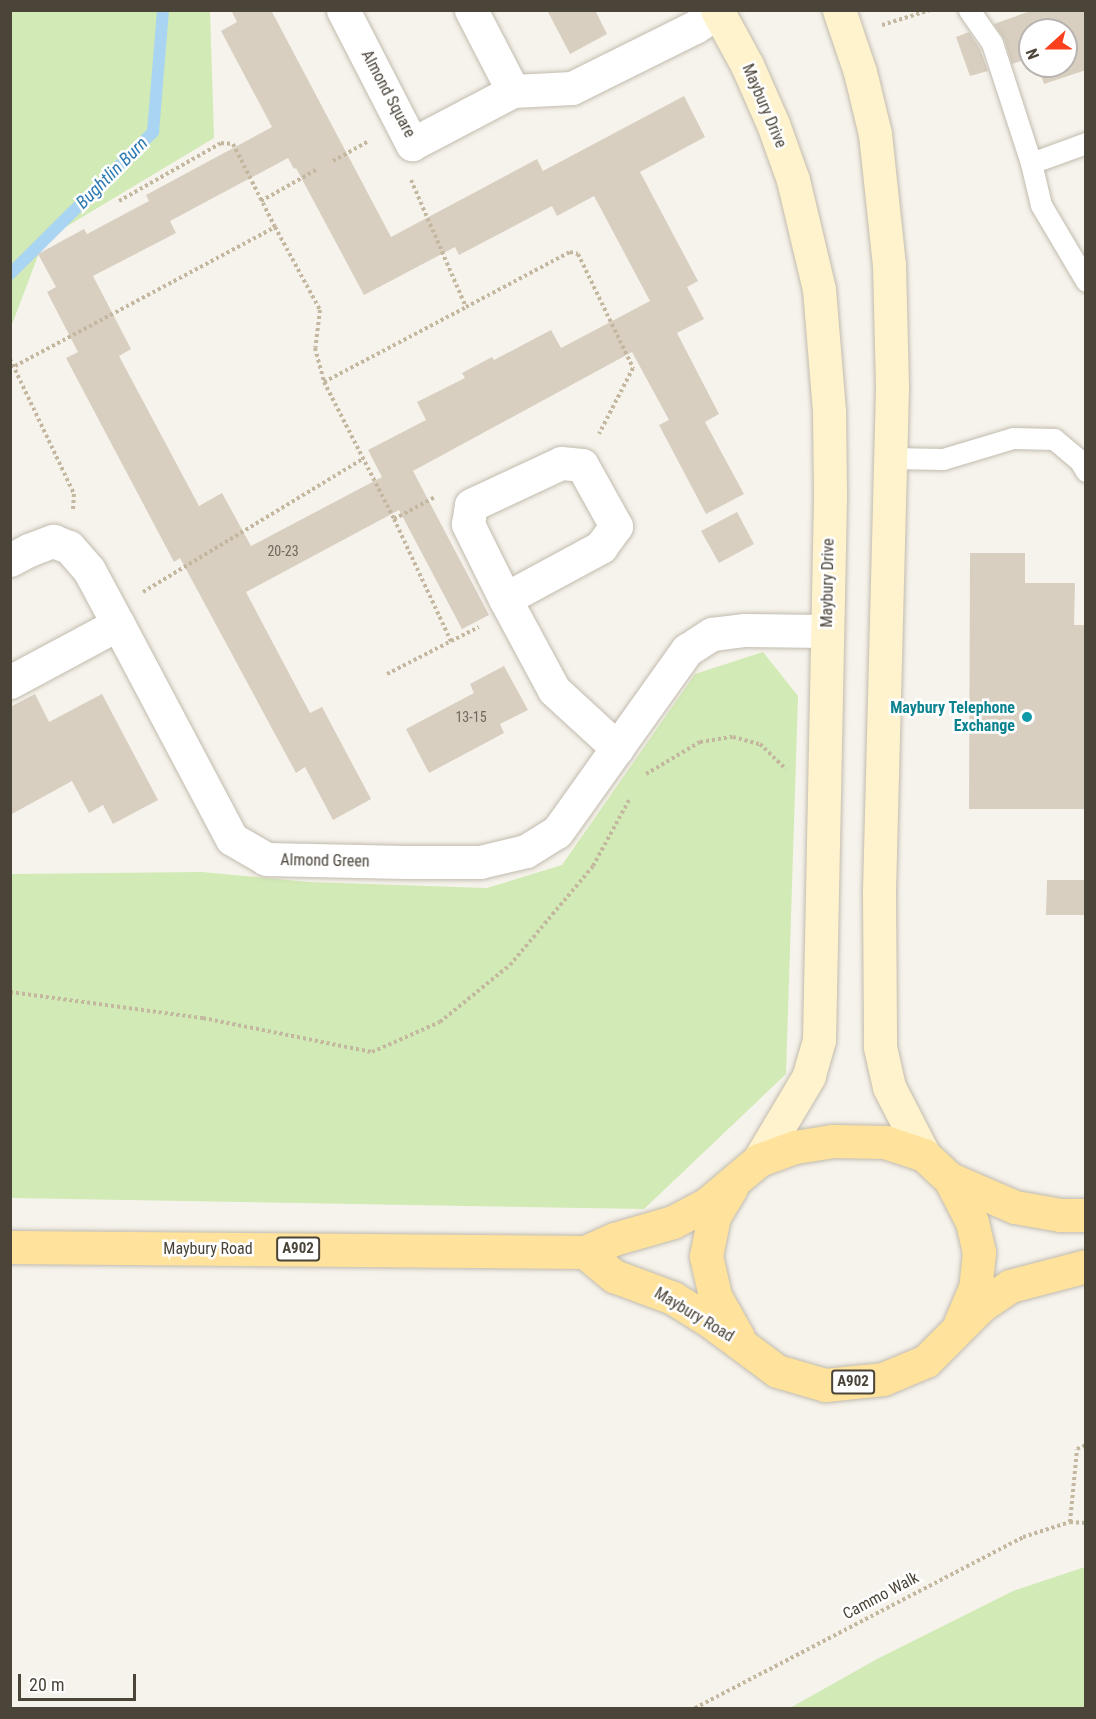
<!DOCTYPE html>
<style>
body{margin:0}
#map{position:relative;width:1096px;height:1719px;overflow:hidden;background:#f6f3ec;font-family:"Roboto Condensed",sans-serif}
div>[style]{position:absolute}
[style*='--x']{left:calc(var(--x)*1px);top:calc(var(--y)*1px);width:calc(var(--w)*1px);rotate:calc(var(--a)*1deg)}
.green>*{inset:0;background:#d2eab5}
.stream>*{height:12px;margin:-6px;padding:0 6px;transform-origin:6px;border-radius:6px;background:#a9d4f2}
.building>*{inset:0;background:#d8cfc1}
.path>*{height:4px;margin-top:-2px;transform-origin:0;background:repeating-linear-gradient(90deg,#c4b79f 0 3px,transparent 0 6px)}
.roads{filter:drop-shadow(0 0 2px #c2bbae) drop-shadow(0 0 2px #c2bbae)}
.lane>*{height:21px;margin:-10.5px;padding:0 10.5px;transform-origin:10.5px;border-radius:10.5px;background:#fff}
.street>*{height:33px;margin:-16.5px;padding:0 16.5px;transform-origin:16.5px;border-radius:16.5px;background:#fff}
.secondary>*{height:33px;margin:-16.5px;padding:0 16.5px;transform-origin:16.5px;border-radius:16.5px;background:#fff3cd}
.primary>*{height:33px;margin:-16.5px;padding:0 16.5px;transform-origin:16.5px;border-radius:16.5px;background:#ffe39c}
.dots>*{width:16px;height:16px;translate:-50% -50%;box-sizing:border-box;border:3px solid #fff;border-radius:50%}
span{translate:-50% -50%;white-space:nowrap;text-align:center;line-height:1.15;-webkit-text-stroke:5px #fff;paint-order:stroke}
.number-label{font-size:14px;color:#6e675b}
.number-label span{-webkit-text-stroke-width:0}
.shield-label span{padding:2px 4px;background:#fff;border:2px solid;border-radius:4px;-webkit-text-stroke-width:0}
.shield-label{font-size:15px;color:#4b4439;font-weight:700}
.street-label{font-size:16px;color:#4b4439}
.culture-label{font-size:16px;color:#0d838f;font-weight:700}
.right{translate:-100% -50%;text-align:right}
.water-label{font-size:18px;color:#2e7ab2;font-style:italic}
.frame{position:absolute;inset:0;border:12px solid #4b4439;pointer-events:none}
.north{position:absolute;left:1018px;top:18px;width:60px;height:60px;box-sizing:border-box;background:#fff;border:2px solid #b7b4b0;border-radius:50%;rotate:249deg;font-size:16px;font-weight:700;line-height:24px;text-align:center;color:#4b4439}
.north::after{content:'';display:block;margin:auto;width:21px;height:27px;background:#fc3f1d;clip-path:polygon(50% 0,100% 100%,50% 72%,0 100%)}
.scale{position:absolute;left:18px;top:1674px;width:118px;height:27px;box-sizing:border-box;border:3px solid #4b4439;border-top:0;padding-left:8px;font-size:18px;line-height:21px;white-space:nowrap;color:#4b4439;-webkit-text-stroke:4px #fff;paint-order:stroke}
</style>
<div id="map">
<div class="green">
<i style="clip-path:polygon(11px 11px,210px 11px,214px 138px,44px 240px,11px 327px)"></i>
<i style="clip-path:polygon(763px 652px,798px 696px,786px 1074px,644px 1209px,11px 1198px,11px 874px,202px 872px,309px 882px,487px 888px,562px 865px,695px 674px)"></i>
<i style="clip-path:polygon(1085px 1567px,1085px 1708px,790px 1708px,877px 1659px,1013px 1591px)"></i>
</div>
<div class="stream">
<i style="--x:10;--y:274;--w:202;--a:-44.8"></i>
<i style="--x:153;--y:132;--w:122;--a:-85.3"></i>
</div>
<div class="building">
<i style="clip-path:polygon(evenodd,231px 10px,271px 10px,391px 237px,537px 159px,543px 171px,684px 96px,705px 137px,640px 172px,698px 281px,687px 287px,704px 319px,677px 333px,719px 414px,705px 422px,744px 494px,706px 514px,659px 425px,669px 420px,632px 352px,413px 471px,489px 615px,462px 629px,399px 510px,246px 592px,310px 713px,322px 707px,371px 799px,333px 820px,305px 767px,296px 773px,180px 558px,174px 562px,66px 358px,78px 352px,47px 292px,56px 287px,38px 254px,84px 229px,87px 234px,149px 201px,146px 195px,272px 127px,221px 31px,237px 22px,231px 10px,288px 158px,294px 169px,296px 168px,364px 295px,455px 247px,459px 255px,552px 206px,557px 216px,594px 196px,650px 301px,561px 348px,551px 330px,494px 360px,492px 357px,462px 373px,465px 378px,417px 402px,426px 420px,368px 450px,382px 477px,251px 546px,222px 493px,199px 506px,119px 356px,131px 349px,93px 276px,176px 233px,170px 221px,288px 158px)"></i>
<i style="clip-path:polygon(547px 10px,595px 10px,607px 34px,570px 54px)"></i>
<i style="clip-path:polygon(1033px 10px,1086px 10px,1086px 70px,1044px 84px,1038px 66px,1066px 66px,1066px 30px,1030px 30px,1030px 58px,1012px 64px,1004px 39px,994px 24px)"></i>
<i style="clip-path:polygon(969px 32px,980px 49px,988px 71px,970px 76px,956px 37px)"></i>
<i style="clip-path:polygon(737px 512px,754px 544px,719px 563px,701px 531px)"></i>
<i style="clip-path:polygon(970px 553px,1025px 553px,1025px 583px,1075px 583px,1074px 625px,1086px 625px,1086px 809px,969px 809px)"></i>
<i style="clip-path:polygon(504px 666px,528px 710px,500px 724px,504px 733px,429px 773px,406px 729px,474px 693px,470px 684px)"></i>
<i style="clip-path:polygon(35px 694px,49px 722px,102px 694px,158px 800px,113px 824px,103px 805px,89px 813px,72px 781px,10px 815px,10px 707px)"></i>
<i style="clip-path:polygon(1047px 880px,1086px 880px,1086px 915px,1046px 915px)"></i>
</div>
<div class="path">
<i style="--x:882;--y:25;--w:50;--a:-17.4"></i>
<i style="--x:333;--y:161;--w:41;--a:-29.1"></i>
<i style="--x:411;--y:180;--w:138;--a:66.6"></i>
<i style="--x:466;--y:307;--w:118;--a:-27.9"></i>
<i style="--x:570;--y:252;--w:8;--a:14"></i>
<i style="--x:578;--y:254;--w:127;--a:64.2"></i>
<i style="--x:633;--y:368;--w:74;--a:117.3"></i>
<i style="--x:119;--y:201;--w:117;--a:-29.6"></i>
<i style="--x:221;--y:143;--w:12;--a:5"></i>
<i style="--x:233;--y:144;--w:93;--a:63.2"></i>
<i style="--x:261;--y:201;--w:63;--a:-29.4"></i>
<i style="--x:10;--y:359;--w:149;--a:64.6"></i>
<i style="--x:74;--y:494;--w:15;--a:94"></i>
<i style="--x:15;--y:366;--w:295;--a:-28.1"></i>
<i style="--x:275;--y:227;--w:94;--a:61.5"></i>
<i style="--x:320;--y:310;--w:38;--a:97"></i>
<i style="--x:315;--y:348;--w:35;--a:75"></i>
<i style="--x:324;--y:382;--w:154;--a:62.9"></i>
<i style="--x:394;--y:519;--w:47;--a:-28.2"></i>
<i style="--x:324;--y:382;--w:161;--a:-27.8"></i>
<i style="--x:394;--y:519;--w:135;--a:65"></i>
<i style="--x:143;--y:592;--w:257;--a:-31.2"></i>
<i style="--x:387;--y:674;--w:103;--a:-27.1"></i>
<i style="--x:646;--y:774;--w:63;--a:-30.7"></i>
<i style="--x:700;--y:742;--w:33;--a:-9"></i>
<i style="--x:733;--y:737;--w:28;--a:15"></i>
<i style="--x:760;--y:744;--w:36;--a:44"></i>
<i style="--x:10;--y:992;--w:195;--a:7.7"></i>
<i style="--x:203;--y:1018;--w:172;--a:11.4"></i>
<i style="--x:372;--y:1052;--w:74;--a:-23.8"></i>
<i style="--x:440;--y:1022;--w:90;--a:-39.2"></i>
<i style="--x:510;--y:965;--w:129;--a:-50"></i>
<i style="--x:593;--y:866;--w:75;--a:-61.4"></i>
<i style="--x:1070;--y:1522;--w:73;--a:-84.5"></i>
<i style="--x:1077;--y:1449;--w:10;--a:-24"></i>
<i style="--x:695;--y:1708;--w:370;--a:-27.5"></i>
<i style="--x:1023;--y:1537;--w:49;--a:-17.7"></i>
<i style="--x:1070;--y:1522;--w:16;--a:4"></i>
</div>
<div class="roads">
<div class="lane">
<i style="--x:969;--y:10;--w:40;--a:55.1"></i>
<i style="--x:992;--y:43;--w:126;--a:72"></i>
<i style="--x:1031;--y:163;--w:59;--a:-20"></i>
<i style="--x:1031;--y:163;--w:43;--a:76.6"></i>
<i style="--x:1041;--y:205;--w:88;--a:59.4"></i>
<i style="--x:890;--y:458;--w:53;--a:1.1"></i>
<i style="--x:943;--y:459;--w:73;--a:-16.7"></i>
<i style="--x:1013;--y:438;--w:41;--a:1.4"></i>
<i style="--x:1054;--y:439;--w:34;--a:40"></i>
<i style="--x:1080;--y:461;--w:12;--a:59"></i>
</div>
<div class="street">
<i style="--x:343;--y:10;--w:151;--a:62.8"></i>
<i style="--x:412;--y:144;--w:114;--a:-27.7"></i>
<i style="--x:513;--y:91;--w:59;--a:-2.9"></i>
<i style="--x:572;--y:88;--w:137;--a:-26.4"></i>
<i style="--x:695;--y:27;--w:27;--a:-33"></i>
<i style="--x:471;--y:10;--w:91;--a:62.6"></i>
<i style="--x:561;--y:463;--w:21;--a:5"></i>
<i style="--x:582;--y:465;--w:70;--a:60.9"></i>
<i style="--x:616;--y:526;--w:26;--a:126"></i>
<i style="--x:601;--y:547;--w:109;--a:151.6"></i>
<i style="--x:505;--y:599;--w:84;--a:-116.3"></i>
<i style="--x:468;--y:524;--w:19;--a:-81"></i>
<i style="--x:471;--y:505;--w:99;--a:-25"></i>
<i style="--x:10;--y:560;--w:21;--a:-28"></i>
<i style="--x:29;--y:550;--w:26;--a:-21"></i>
<i style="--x:53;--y:541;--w:17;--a:21"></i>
<i style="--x:69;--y:547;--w:30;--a:49"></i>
<i style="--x:89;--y:570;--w:61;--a:61.8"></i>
<i style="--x:118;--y:624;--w:123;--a:151.8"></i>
<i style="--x:505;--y:599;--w:103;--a:61.7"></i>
<i style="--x:554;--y:690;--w:86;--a:42.6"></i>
<i style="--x:118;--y:624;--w:243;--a:62.1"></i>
<i style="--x:232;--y:839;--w:39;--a:30"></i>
<i style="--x:266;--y:859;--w:139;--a:1.2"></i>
<i style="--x:405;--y:862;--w:75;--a:0"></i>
<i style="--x:480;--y:862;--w:47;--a:-13.4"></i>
<i style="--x:526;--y:851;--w:36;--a:-32"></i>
<i style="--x:557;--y:832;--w:224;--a:-54.5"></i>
<i style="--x:687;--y:650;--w:30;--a:-33"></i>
<i style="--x:712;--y:634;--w:33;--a:-7"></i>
<i style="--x:745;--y:630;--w:82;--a:0.7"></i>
</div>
<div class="secondary">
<i style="--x:717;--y:10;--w:63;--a:61.4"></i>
<i style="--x:747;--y:65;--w:64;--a:66.2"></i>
<i style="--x:773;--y:124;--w:59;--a:70.3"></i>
<i style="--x:793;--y:180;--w:112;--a:76.6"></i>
<i style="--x:819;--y:289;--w:122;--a:85.3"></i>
<i style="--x:829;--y:411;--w:87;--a:89.3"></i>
<i style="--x:830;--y:498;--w:542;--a:91.16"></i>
<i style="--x:819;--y:1040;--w:37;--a:106"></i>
<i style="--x:809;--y:1076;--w:98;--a:120.8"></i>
<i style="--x:839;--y:10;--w:65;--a:71.3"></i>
<i style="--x:860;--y:72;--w:64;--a:76.4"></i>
<i style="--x:875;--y:134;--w:131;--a:83.9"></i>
<i style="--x:889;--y:264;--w:124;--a:88.6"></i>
<i style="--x:892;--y:388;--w:504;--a:91.48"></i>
<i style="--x:879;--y:892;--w:155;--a:89.6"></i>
<i style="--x:880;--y:1047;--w:41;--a:77.3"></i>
<i style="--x:889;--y:1087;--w:76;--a:62.8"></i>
</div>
<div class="primary">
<i style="--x:950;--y:1179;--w:48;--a:62.9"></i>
<i style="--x:972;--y:1222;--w:31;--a:77"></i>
<i style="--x:979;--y:1252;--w:36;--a:96"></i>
<i style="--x:975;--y:1288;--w:39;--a:113"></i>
<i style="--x:731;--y:1188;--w:33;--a:121"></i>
<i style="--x:714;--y:1216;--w:41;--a:101.3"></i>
<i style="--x:706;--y:1256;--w:41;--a:77.3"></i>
<i style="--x:715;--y:1296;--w:47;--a:60.7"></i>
<i style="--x:10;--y:1247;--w:575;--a:0.5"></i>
<i style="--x:585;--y:1252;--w:32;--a:-24"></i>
<i style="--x:614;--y:1239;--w:61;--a:-16.1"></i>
<i style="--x:673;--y:1222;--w:40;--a:-28"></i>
<i style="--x:708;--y:1203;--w:67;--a:-40.1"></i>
<i style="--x:759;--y:1160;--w:38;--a:-20"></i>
<i style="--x:795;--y:1147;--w:39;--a:-9"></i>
<i style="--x:834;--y:1141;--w:51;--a:1.1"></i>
<i style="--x:885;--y:1142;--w:41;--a:18.4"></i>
<i style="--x:924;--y:1155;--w:35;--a:43"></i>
<i style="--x:950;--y:1179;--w:71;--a:23.3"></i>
<i style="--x:1015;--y:1207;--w:46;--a:10.1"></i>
<i style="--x:1060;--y:1215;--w:26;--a:0"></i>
<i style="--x:585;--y:1252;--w:38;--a:40"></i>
<i style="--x:614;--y:1276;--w:63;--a:20.4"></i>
<i style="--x:673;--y:1298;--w:40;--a:32"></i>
<i style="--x:707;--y:1319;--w:87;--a:36.6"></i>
<i style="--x:777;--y:1371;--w:50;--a:16.3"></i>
<i style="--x:825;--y:1385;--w:58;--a:-5.9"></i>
<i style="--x:883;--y:1379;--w:47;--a:-22.7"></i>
<i style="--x:926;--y:1361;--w:79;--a:-45"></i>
<i style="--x:982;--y:1305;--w:34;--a:-34"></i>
<i style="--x:1010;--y:1286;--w:79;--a:-14.7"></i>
</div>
</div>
<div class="dots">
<i style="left:1027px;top:717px;background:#0f9aa8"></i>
</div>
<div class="number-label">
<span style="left:283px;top:551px">20-23</span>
<span style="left:471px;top:717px">13-15</span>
</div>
<div class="shield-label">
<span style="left:298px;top:1249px">A902</span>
<span style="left:853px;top:1382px">A902</span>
</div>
<div class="street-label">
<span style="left:388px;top:94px;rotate:62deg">Almond Square</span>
<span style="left:764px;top:106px;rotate:67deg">Maybury Drive</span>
<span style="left:828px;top:583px;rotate:-89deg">Maybury Drive</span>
<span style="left:325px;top:861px;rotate:1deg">Almond Green</span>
<span style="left:208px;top:1249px">Maybury Road</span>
<span style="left:694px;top:1315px;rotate:31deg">Maybury Road</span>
<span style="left:881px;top:1596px;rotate:-28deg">Cammo Walk</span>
</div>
<div class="culture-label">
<span class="right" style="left:1015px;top:717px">Maybury Telephone<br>Exchange</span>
</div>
<div class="water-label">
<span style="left:112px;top:173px;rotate:-45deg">Bughtlin Burn</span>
</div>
<div class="frame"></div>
<div class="north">N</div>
<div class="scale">20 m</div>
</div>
